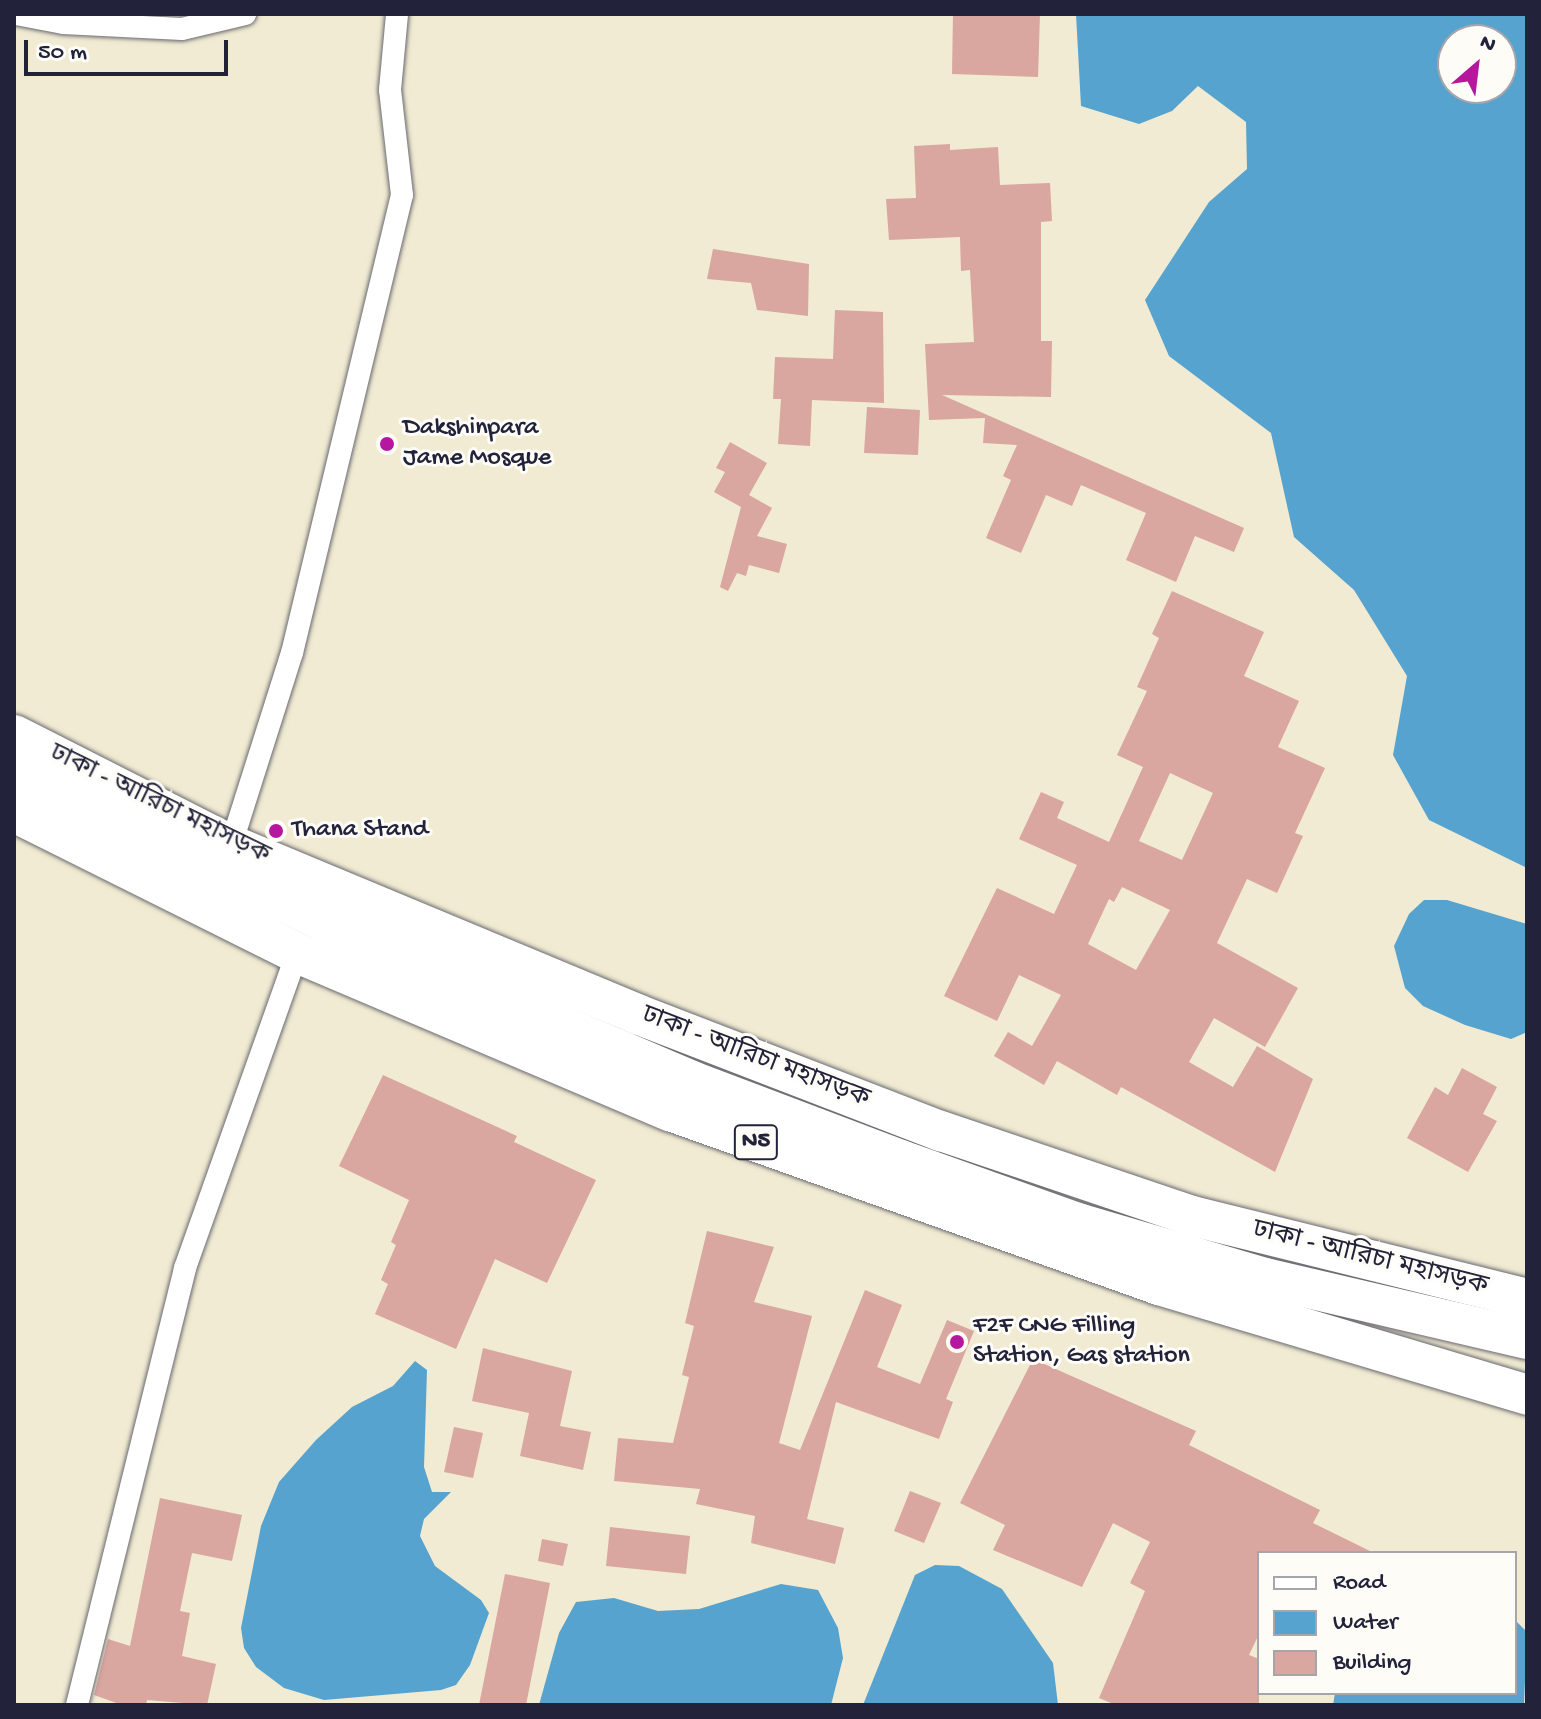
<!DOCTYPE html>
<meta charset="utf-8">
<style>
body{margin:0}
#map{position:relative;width:1541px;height:1719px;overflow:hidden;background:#f0ebd2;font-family:"Gochi Hand","Noto Sans Bengali",sans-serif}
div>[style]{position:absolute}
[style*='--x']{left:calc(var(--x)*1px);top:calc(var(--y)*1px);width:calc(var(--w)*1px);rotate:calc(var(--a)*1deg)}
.water>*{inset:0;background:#55a3ce}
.building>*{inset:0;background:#d9a6a0}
.roads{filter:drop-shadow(0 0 2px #6a6870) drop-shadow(0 0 2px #6a6870)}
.street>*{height:22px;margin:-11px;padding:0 11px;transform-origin:11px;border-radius:11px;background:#fff}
.highway>*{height:40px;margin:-20px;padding:0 20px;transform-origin:20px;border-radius:20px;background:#fff}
.dots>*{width:22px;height:22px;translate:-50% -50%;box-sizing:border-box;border:4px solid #fdfcf7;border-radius:50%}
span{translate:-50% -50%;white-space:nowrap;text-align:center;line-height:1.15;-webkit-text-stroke:6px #fdfcf7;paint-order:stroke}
.shield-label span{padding:2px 6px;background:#fdfcf7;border:2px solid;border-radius:6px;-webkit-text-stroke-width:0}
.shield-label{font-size:24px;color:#22223b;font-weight:700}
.poi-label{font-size:26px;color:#22223b}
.left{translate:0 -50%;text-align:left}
.street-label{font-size:26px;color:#22223b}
.frame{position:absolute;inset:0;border:16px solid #22223b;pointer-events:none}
.legend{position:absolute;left:1257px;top:1551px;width:260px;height:144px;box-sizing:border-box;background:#fdfcf7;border:2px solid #a5a5ac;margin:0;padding:10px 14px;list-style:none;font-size:24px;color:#22223b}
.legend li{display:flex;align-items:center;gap:16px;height:40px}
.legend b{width:40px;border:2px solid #a5a5ac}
.north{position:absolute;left:1437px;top:24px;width:80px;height:80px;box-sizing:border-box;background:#fdfcf7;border:2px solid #a5a5ac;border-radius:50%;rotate:28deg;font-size:22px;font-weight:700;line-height:32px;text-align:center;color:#22223b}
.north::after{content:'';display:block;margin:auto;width:28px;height:36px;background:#b5179e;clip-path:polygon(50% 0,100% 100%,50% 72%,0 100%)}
.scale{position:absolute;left:24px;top:40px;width:204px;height:36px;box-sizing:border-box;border:4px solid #22223b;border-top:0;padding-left:10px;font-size:24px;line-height:28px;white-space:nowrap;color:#22223b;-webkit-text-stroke:6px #fdfcf7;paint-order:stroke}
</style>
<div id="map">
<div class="water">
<i style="clip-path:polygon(evenodd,1076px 14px,1527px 14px,1527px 868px,1429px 820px,1393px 755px,1407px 676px,1354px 590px,1294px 537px,1271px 433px,1169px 356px,1145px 300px,1209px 202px,1247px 169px,1246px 122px,1198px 86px,1172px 111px,1139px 124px,1081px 106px,1076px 14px,1453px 40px,1501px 40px,1501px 88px,1453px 88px,1453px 40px)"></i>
<i style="clip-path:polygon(1424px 900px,1447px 900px,1527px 924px,1527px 1032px,1511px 1039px,1465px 1025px,1423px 1006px,1405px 988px,1394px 946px,1409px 914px)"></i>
<i style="clip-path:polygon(415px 1361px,427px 1370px,424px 1467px,432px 1492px,451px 1492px,424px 1519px,420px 1536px,435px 1566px,481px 1600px,489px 1613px,470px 1665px,456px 1685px,441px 1690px,324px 1700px,284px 1688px,256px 1667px,244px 1648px,241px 1628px,261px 1526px,279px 1482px,316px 1440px,352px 1407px,393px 1386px)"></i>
<i style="clip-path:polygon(935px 1565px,959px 1566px,1002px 1589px,1053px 1663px,1058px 1705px,863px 1705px,915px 1575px)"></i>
<i style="clip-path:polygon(781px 1584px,818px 1590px,838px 1628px,843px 1658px,831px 1705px,539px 1705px,559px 1633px,576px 1602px,614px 1598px,658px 1611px,699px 1609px)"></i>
<i style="clip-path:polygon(1515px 1620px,1527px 1632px,1524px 1705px,1333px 1705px,1335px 1693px,1515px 1693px)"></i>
</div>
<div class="building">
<i style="clip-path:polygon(953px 14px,1040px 14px,1038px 77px,952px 74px)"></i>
<i style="clip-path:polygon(950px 144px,950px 150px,998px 147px,1000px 185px,1050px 183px,1052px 221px,1041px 222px,1041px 341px,1052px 341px,1051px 397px,942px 395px,1244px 528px,1234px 552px,1195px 536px,1176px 582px,1126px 560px,1146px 513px,1081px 485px,1072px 506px,1046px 495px,1021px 553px,986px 538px,1011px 480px,1003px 476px,1017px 445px,983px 443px,985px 418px,929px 420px,925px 344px,974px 342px,970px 270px,961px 271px,960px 237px,889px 240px,886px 199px,916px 198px,914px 146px)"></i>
<i style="clip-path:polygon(713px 249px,809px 264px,808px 316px,757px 310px,751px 283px,707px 279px)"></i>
<i style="clip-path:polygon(835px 310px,883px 312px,884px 403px,812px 400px,810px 446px,778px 444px,781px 399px,773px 399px,775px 357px,833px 359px)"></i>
<i style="clip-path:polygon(867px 407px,920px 410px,918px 455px,864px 453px)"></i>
<i style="clip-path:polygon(730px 442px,767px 463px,749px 495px,772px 508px,757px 536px,787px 544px,779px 573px,749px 565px,746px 576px,737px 573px,728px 591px,720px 587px,741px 507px,714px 492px,725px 472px,716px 468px)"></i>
<i style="clip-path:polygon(evenodd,1172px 591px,1264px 632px,1244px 676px,1299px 701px,1278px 747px,1325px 768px,1295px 833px,1303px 836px,1277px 893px,1247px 879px,1217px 943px,1298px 988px,1265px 1047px,1214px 1018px,1189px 1062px,1233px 1087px,1257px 1046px,1313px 1079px,1275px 1172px,1121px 1087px,1117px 1095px,1057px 1061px,1044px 1085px,994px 1056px,1008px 1032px,1032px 1046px,1061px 995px,1019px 975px,997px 1021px,944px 996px,997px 888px,1054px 914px,1077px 865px,1019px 839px,1041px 792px,1064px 802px,1057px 818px,1109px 842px,1143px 767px,1117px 755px,1147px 691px,1137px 687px,1159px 638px,1152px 634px,1172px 591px,1170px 773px,1213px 793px,1182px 860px,1139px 841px,1170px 773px,1172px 591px,1122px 887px,1170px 910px,1136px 970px,1088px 944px,1109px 899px,1114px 902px,1122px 887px)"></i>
<i style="clip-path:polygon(1462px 1068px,1497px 1087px,1483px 1114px,1497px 1121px,1468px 1172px,1407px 1138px,1435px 1087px,1448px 1095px)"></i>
<i style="clip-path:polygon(383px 1075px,517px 1136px,514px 1142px,596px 1180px,547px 1283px,495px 1259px,456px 1349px,375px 1314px,388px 1284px,381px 1280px,396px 1245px,391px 1242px,409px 1200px,339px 1166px)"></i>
<i style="clip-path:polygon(707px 1231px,774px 1247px,754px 1302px,812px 1316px,779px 1443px,800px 1450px,865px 1290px,902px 1305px,877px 1367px,920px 1384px,947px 1320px,974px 1331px,946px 1399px,953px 1402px,939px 1439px,836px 1402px,807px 1519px,844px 1528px,835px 1564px,751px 1543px,755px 1516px,696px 1504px,700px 1489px,614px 1481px,618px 1438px,673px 1443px,689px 1377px,682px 1375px,694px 1326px,685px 1323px)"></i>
<i style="clip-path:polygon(483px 1348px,572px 1371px,560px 1426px,591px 1432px,583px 1470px,520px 1456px,529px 1413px,472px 1401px)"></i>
<i style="clip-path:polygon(1033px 1359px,1196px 1431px,1189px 1445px,1320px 1510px,1313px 1523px,1374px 1553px,1259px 1553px,1259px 1634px,1249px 1655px,1259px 1659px,1259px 1705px,1116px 1705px,1099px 1698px,1145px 1591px,1130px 1583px,1150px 1542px,1113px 1523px,1082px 1587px,993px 1550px,1005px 1525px,960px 1503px)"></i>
<i style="clip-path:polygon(454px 1427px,483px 1433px,473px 1478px,444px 1472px)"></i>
<i style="clip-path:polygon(910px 1491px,941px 1503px,924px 1543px,894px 1531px)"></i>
<i style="clip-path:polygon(160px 1498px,242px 1515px,232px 1561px,192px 1553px,180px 1611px,190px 1613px,182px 1656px,216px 1664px,207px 1705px,147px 1700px,146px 1705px,122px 1705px,94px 1695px,108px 1639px,130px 1646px)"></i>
<i style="clip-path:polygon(610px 1527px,690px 1536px,686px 1574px,606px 1566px)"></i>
<i style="clip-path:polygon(542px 1539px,568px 1544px,563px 1566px,538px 1561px)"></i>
<i style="clip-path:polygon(505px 1574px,550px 1583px,526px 1705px,479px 1705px)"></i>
</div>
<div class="roads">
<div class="street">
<i style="--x:16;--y:14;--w:48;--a:10.8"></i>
<i style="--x:63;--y:23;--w:119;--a:2.9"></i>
<i style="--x:182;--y:29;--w:65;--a:-13.4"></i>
<i style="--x:231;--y:845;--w:201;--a:-72.4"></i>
<i style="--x:292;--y:653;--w:471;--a:-76.5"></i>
<i style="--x:402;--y:195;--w:106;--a:-96.5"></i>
<i style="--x:390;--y:90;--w:76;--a:-84.7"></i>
<i style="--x:77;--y:1705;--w:450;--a:-76.1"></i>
<i style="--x:185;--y:1268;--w:334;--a:-70.4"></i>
</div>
<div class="highway">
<i style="--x:14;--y:735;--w:243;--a:26.9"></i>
<i style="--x:231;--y:845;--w:440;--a:22.6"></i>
<i style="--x:637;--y:1014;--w:326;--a:21.1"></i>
<i style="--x:941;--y:1131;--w:265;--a:18.7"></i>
<i style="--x:1192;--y:1216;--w:345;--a:13.9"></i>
<i style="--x:14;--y:772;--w:381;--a:25.8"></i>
<i style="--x:357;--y:938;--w:364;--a:23.1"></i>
<i style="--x:692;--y:1081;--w:223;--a:20.7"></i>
<i style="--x:901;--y:1160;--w:188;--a:19.6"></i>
<i style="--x:1078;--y:1223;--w:195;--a:16.4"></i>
<i style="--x:1265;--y:1278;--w:269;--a:13.1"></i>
<i style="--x:14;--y:812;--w:316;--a:26.5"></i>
<i style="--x:297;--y:953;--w:405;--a:23"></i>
<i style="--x:670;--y:1111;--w:519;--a:19.59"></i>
<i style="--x:1159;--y:1285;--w:384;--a:16.6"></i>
</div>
</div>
<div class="dots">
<i style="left:387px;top:444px;background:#b5179e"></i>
<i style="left:276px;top:831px;background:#b5179e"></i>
<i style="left:957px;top:1342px;background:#b5179e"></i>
</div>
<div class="shield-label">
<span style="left:756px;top:1142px">N5</span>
</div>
<div class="poi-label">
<span class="left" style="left:403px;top:444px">Dakshinpara<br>Jame Mosque</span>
<span class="left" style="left:292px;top:831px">Thana Stand</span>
<span class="left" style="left:973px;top:1342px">F2F CNG Filling<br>Station, Gas station</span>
</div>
<div class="street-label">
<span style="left:159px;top:806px;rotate:26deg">ঢাকা - আরিচা মহাসড়ক</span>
<span style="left:755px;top:1059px;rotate:21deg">ঢাকা - আরিচা মহাসড়ক</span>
<span style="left:1370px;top:1260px;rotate:14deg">ঢাকা - আরিচা মহাসড়ক</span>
</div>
<div class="frame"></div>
<ul class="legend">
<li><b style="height:10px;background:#fff"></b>Road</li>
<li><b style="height:22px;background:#55a3ce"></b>Water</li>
<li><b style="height:22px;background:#d9a6a0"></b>Building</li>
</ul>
<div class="north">N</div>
<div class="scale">50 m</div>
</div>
